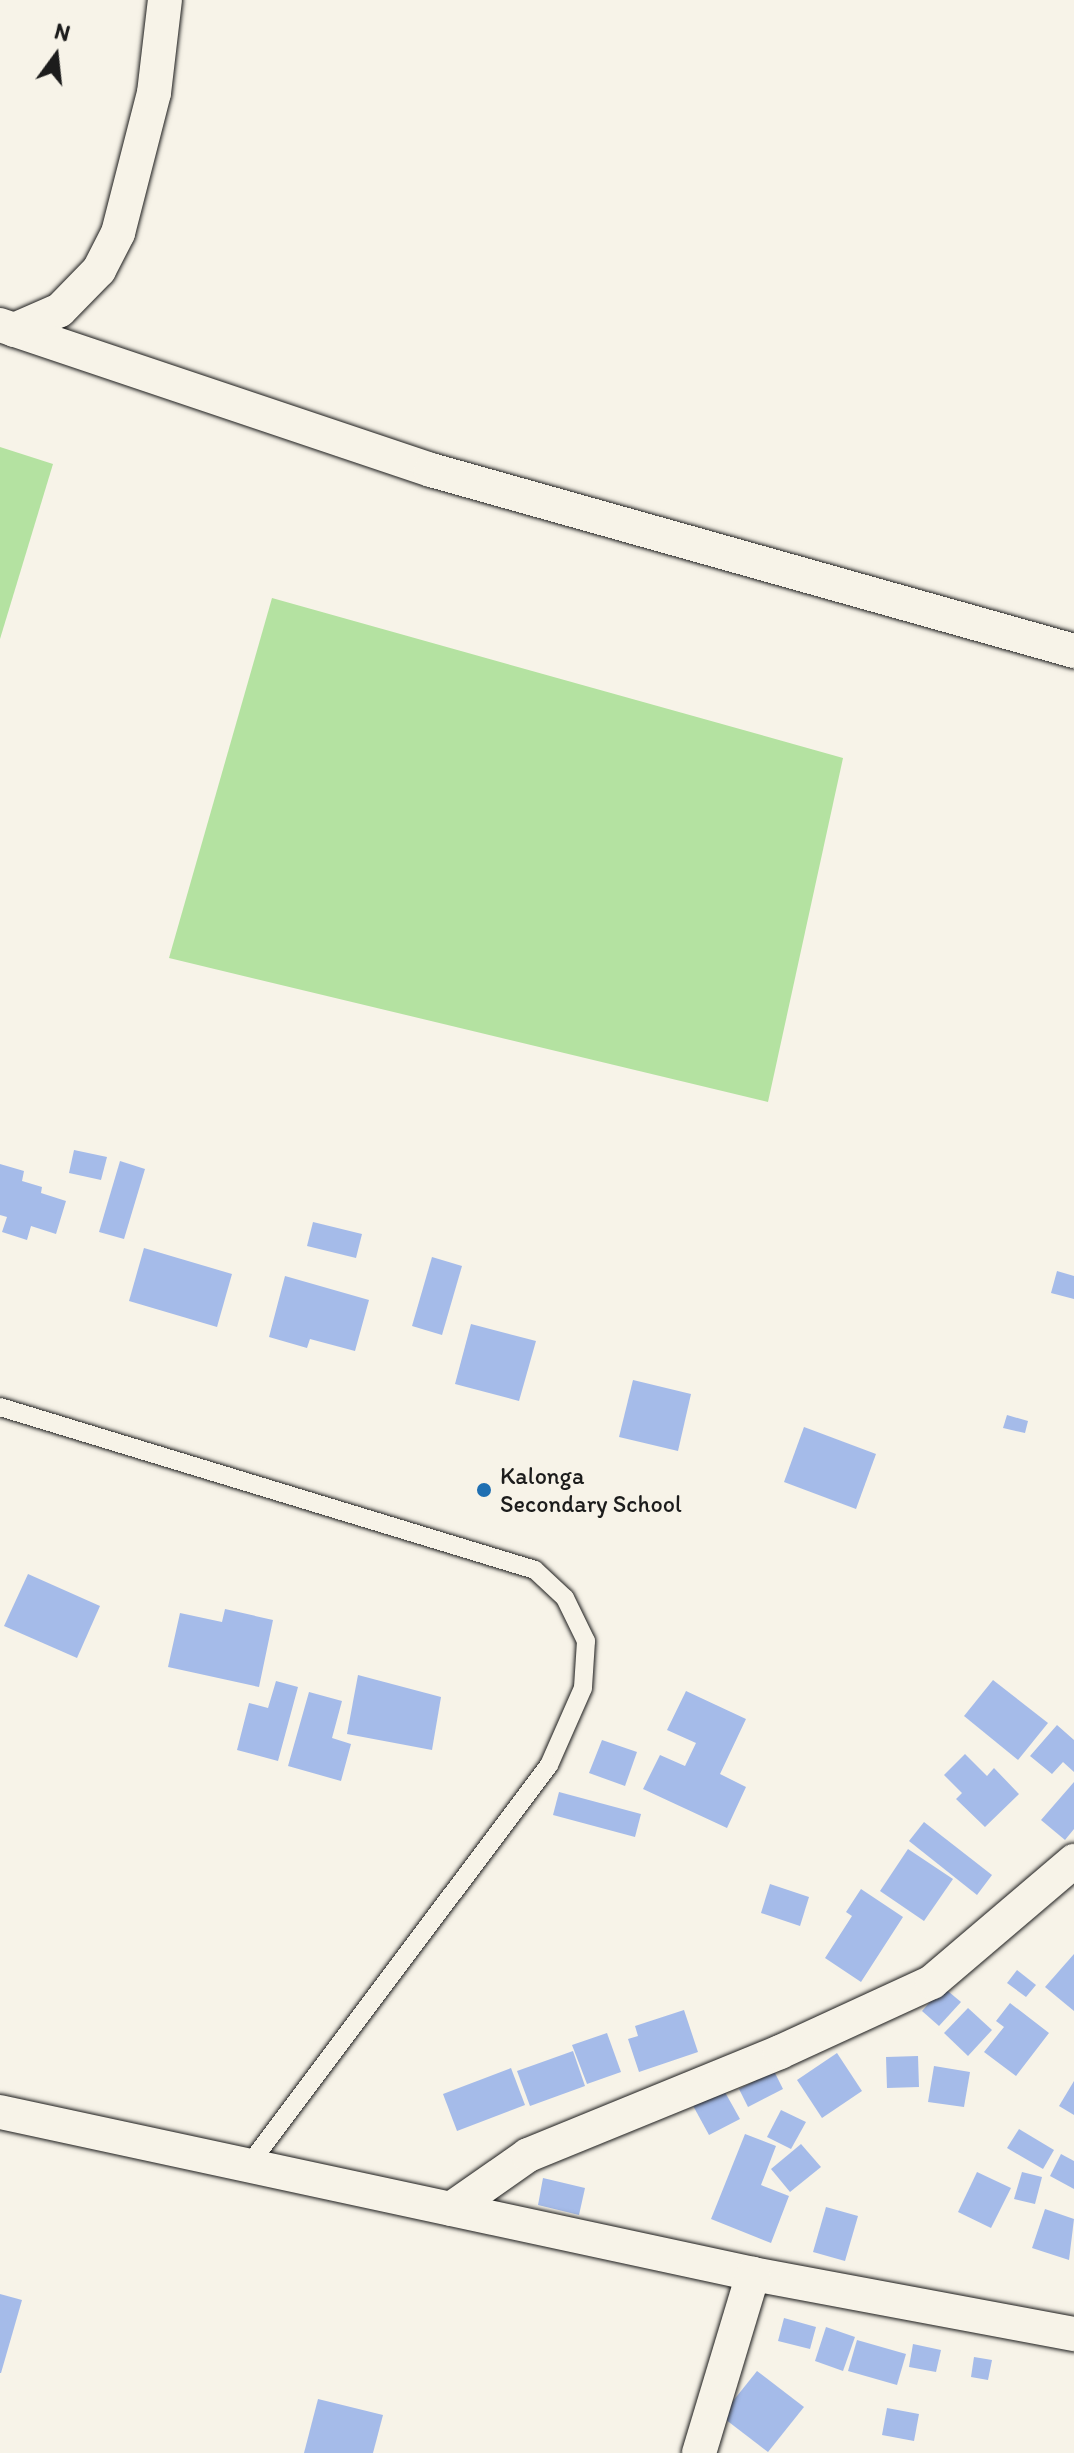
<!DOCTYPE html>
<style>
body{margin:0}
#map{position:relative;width:1074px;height:2453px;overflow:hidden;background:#f7f3e8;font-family:Itim,sans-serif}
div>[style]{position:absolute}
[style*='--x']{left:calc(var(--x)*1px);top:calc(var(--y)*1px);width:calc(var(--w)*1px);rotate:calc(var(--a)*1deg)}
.green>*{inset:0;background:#b4e2a1}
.building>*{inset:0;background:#a5bbe9}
.roads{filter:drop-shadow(0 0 2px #1c1c1c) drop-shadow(0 0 2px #1c1c1c)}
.lane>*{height:18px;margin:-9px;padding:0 9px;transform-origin:9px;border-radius:9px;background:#f7f3e8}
.street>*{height:34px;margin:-17px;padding:0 17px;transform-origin:17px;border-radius:17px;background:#f7f3e8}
.dots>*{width:22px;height:22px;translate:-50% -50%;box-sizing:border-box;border:4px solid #f7f3e8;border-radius:50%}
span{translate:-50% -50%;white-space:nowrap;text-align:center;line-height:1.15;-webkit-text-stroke:7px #f7f3e8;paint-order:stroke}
.poi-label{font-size:24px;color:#1c1c1c}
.left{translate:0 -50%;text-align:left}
.north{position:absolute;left:16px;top:16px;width:80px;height:80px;-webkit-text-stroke:6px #f7f3e8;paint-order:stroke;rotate:15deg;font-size:22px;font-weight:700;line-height:32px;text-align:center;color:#1c1c1c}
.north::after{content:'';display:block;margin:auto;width:28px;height:36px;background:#1c1c1c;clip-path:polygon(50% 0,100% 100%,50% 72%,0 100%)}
</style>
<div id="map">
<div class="green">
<i style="clip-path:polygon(0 447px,53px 464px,0 639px)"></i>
<i style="clip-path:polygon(272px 598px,843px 758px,768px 1102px,169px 958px)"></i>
</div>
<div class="building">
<i style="clip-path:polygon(74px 1150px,107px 1157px,101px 1180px,69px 1173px)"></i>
<i style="clip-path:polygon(120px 1161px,145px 1169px,124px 1239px,99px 1232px)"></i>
<i style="clip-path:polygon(0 1164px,24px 1171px,22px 1181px,42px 1187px,41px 1193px,66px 1201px,56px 1234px,31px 1226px,27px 1240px,2px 1232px,7px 1217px,0 1215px)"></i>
<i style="clip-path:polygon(313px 1222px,362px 1234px,356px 1258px,307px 1246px)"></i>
<i style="clip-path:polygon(144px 1248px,232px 1274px,217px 1327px,129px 1301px)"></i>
<i style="clip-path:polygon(432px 1257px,462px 1266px,442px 1335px,412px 1326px)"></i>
<i style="clip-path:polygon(1057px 1271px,1074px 1276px,1074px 1299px,1051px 1293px)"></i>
<i style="clip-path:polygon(285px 1276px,369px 1300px,355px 1351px,310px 1339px,307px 1348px,269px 1337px)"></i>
<i style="clip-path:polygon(471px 1324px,536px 1341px,519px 1401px,455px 1384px)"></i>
<i style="clip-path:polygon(633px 1380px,691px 1394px,678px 1451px,619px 1437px)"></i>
<i style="clip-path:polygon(1007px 1415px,1028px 1421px,1025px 1433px,1003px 1428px)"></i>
<i style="clip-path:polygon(804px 1427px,876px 1454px,856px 1509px,784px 1482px)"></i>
<i style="clip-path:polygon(28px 1574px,100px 1606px,77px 1658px,4px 1626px)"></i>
<i style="clip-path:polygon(225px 1609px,273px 1620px,259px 1687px,168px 1667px,180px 1613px,222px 1622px)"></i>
<i style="clip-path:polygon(358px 1675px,441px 1697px,432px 1750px,347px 1734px)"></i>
<i style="clip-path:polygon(993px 1680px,1048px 1723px,1018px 1760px,964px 1716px)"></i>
<i style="clip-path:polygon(276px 1681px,298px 1687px,278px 1761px,237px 1750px,249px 1703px,268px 1708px)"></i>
<i style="clip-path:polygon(686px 1691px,746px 1719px,720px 1774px,746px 1787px,727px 1828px,643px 1789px,660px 1755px,685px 1766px,696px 1743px,667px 1730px)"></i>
<i style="clip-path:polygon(309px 1692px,342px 1701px,332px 1738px,351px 1744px,341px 1781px,288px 1766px)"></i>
<i style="clip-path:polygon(1057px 1725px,1074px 1740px,1074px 1772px,1063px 1762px,1052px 1774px,1030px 1756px)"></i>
<i style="clip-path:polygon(602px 1740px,637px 1752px,625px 1786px,589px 1773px)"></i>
<i style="clip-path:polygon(965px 1754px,987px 1776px,994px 1768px,1019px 1794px,985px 1827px,956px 1799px,962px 1793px,944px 1775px)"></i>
<i style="clip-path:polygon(1074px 1782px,1074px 1829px,1065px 1840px,1041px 1820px)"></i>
<i style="clip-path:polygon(559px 1792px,641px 1814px,635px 1837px,553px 1815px)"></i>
<i style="clip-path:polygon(924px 1822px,992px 1875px,977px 1895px,909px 1841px)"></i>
<i style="clip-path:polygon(908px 1849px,953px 1879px,924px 1921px,880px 1891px)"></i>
<i style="clip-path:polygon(770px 1884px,809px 1897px,800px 1926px,761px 1913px)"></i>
<i style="clip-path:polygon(861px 1889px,903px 1917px,861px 1982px,825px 1958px,852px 1916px,846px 1912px)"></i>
<i style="clip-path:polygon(1074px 1954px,1074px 2011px,1045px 1987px)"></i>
<i style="clip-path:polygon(1017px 1970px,1036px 1985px,1026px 1997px,1007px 1983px)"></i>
<i style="clip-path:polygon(943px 1987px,961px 2002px,939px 2026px,922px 2011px)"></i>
<i style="clip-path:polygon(1010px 2003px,1049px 2033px,1016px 2076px,984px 2052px,1004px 2027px,996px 2021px)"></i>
<i style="clip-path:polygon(968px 2008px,992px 2030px,968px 2056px,944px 2033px)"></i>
<i style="clip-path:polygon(684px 2010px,698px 2052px,639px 2072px,628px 2039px,638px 2036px,635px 2026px)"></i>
<i style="clip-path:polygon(607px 2033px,621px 2072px,587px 2084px,572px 2045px)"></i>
<i style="clip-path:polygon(573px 2051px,585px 2086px,530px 2106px,517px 2071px)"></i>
<i style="clip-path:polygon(837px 2053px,862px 2091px,822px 2118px,797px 2080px)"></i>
<i style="clip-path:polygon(918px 2056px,919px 2087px,887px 2088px,886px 2057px)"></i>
<i style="clip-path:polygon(934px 2066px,970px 2072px,964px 2107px,928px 2102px)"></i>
<i style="clip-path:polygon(511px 2068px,525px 2105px,457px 2131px,443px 2094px)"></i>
<i style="clip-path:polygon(774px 2071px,783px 2089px,748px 2107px,739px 2089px)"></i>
<i style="clip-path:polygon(1074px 2081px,1074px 2115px,1059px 2106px)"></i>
<i style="clip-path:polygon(721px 2085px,740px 2119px,709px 2135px,691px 2102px)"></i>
<i style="clip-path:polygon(781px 2110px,806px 2122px,791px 2149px,767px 2137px)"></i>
<i style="clip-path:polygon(1019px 2129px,1054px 2150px,1043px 2169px,1007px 2148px)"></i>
<i style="clip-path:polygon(745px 2134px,776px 2146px,761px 2185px,789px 2196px,771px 2243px,711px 2219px)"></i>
<i style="clip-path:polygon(801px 2144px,821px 2167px,790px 2192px,771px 2169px)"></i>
<i style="clip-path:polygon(1061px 2154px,1074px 2161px,1074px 2189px,1050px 2176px)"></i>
<i style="clip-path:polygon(977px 2172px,1011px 2188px,991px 2228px,958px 2212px)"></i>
<i style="clip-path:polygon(1022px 2172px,1042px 2177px,1035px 2204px,1014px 2199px)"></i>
<i style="clip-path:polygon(543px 2178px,585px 2188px,579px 2215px,538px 2205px)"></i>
<i style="clip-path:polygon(826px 2207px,858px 2216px,845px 2261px,813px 2252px)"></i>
<i style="clip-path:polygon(1045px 2209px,1074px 2219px,1069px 2260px,1032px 2248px)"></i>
<i style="clip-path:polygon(0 2294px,22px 2300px,1px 2373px,0 2373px)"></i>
<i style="clip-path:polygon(784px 2318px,816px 2327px,810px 2349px,778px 2341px)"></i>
<i style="clip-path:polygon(826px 2327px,855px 2337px,843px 2371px,815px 2361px)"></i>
<i style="clip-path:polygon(857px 2340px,906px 2354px,897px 2385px,848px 2371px)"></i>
<i style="clip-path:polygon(913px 2344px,941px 2350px,936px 2372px,909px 2367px)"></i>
<i style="clip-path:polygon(974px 2357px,992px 2360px,988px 2380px,971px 2377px)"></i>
<i style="clip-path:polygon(757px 2371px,804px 2407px,768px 2452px,721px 2416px)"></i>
<i style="clip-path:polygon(318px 2399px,383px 2415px,373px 2453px,304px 2453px)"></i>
<i style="clip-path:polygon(887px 2408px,919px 2414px,914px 2441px,882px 2435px)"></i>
</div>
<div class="roads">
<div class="lane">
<i style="--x:0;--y:1407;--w:559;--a:16.94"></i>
<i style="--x:535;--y:1570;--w:41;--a:43"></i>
<i style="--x:565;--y:1598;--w:48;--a:64"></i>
<i style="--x:586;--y:1641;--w:47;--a:93.7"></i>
<i style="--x:583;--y:1688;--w:84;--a:113.8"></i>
<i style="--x:549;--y:1765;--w:500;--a:126.9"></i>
</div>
<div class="street">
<i style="--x:0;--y:325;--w:455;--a:18.6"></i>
<i style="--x:431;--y:470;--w:668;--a:15.72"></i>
<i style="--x:14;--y:330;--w:50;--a:-23.5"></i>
<i style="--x:60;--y:310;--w:56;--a:-45.7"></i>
<i style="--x:99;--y:270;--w:42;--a:-62.8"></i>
<i style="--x:118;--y:233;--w:145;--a:-75.6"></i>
<i style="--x:154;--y:93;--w:94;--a:-83.3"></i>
<i style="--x:0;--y:2112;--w:770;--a:12.14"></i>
<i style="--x:753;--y:2274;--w:327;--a:10.6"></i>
<i style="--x:451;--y:2209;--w:94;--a:-35"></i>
<i style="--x:528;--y:2155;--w:272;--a:-22.2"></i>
<i style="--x:780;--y:2052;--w:167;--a:-24.7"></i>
<i style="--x:932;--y:1982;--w:187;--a:-40.4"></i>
<i style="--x:699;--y:2453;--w:187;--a:-73.2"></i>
</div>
</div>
<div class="dots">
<i style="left:484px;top:1490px;background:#1f6fb2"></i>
</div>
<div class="poi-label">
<span class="left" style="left:500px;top:1490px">Kalonga<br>Secondary School</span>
</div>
<div class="north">N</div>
</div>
